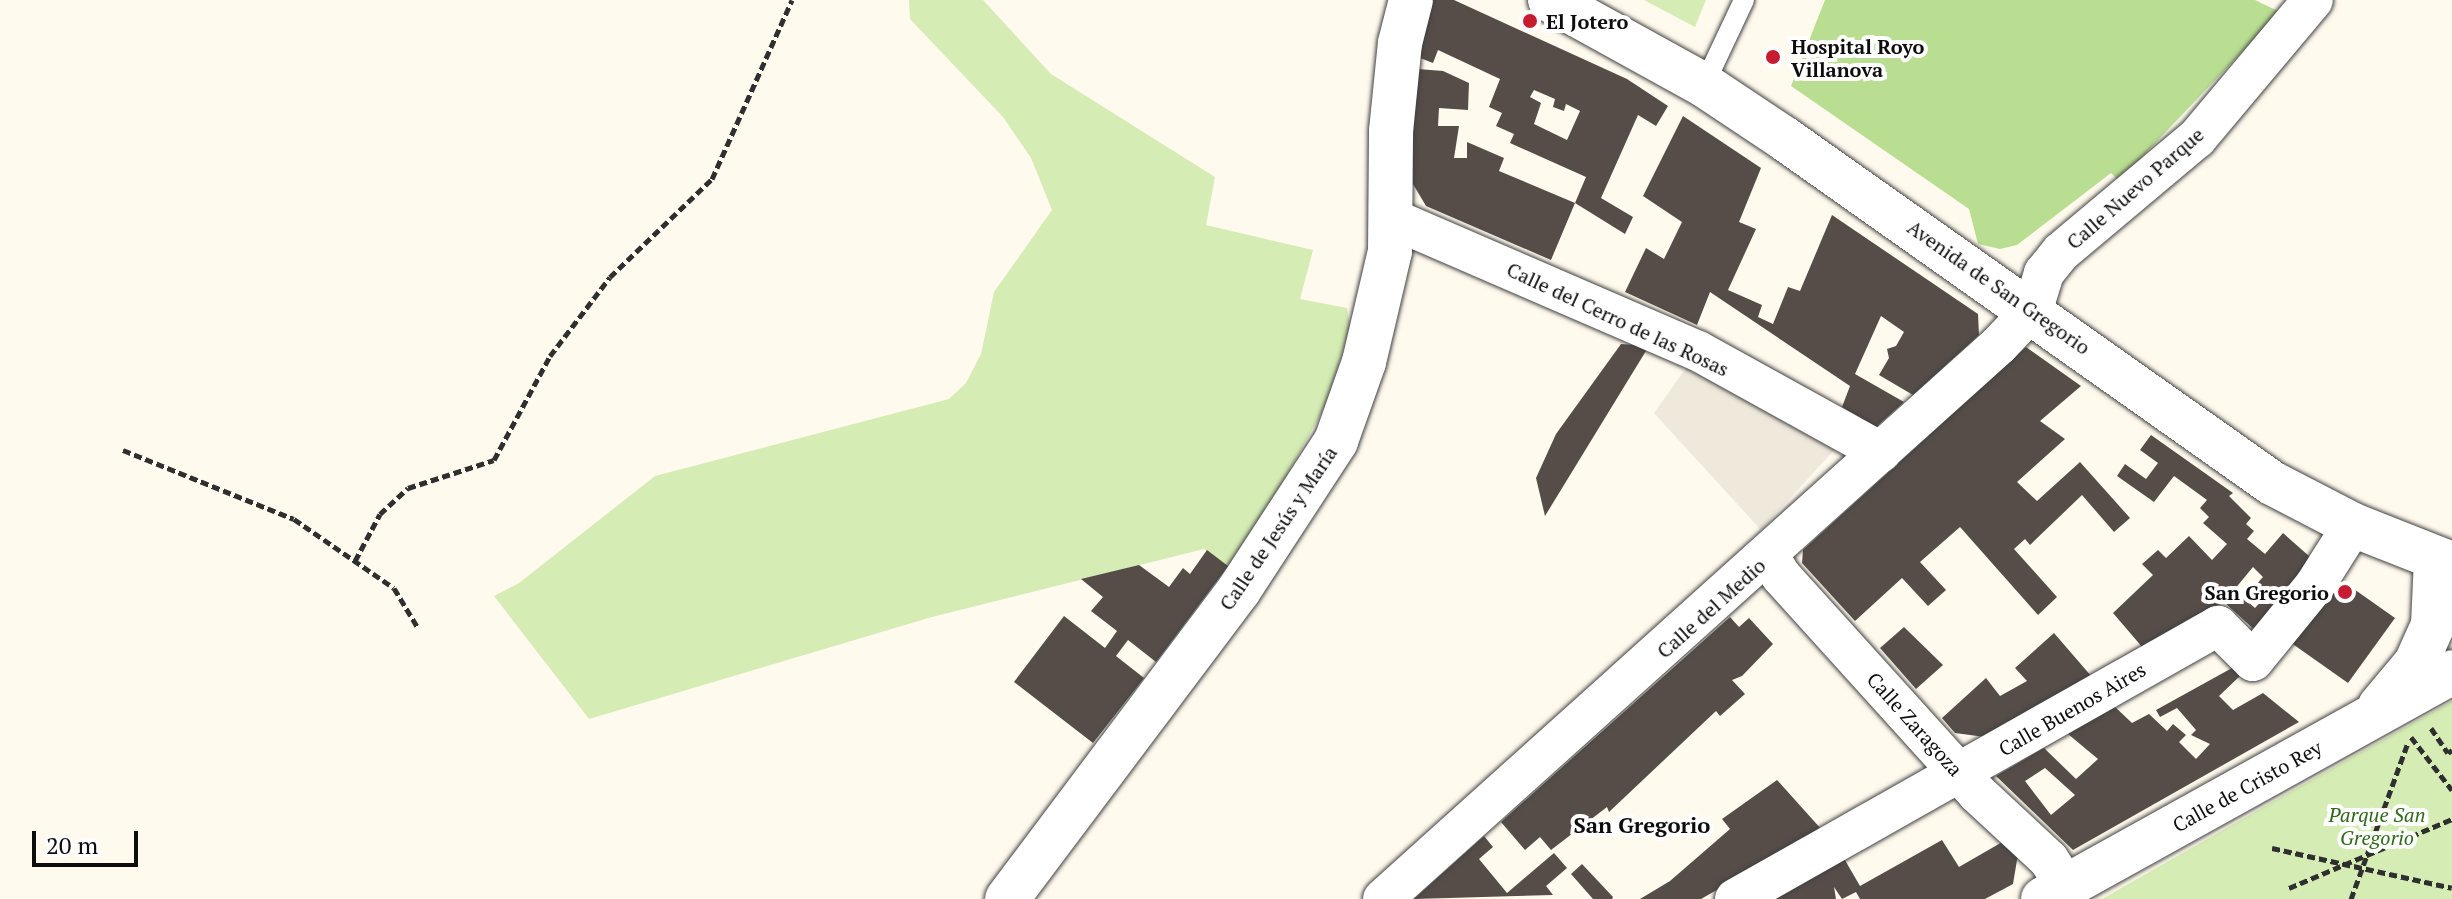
<!DOCTYPE html>
<meta charset="utf-8">
<style>
body{margin:0}
#map{position:relative;width:2452px;height:899px;overflow:hidden;background:#fffaed;font-family:"PT Serif",serif}
div>[style]{position:absolute}
[style*='--x']{left:calc(var(--x)*1px);top:calc(var(--y)*1px);width:calc(var(--w)*1px);rotate:calc(var(--a)*1deg)}
.green>*{inset:0;background:#d5ecb4}
.forest>*{inset:0;background:#b9de92}
.plaza>*{inset:0;background:#efe9dc}
.building>*{inset:0;background:#564d49}
.path>*{height:5px;margin-top:-2.5px;transform-origin:0;background:repeating-linear-gradient(90deg,#2f2f2f 0 8px,transparent 0 12px)}
.roads{filter:drop-shadow(0 0 2px #404040) drop-shadow(0 0 2px #404040)}
.service>*{height:20px;margin:-10px;padding:0 10px;transform-origin:10px;border-radius:10px;background:#fff}
.minor>*{height:40px;margin:-20px;padding:0 20px;transform-origin:20px;border-radius:20px;background:#fff}
.tertiary>*{height:44px;margin:-22px;padding:0 22px;transform-origin:22px;border-radius:22px;background:#fff}
.dots>*{width:22px;height:22px;translate:-50% -50%;box-sizing:border-box;border:4px solid #fff;border-radius:50%}
span{translate:-50% -50%;white-space:nowrap;text-align:center;line-height:1.15;-webkit-text-stroke:8px #fff;paint-order:stroke}
.poi-label{font-size:20px;color:#0d0d0d;font-weight:700}
.left{translate:0 -50%;text-align:left}
.right{translate:-100% -50%;text-align:right}
.street-label{font-size:20px;color:#0d0d0d}
.park-label{font-size:20px;color:#2f6919;font-style:italic}
.neighbourhood-label{font-size:22px;color:#0d0d0d;font-weight:700}
.scale{position:absolute;left:32px;top:831px;width:106px;height:36px;box-sizing:border-box;border:4px solid #0d0d0d;border-top:0;padding-left:10px;font-size:24px;line-height:28px;white-space:nowrap;color:#0d0d0d;-webkit-text-stroke:6px #fff;paint-order:stroke}
</style>
<div id="map">
<div class="green">
<i style="clip-path:polygon(909px 0,983px 0,1051px 74px,1215px 177px,1206px 225px,1313px 250px,1300px 299px,1347px 308px,1350px 328px,1328px 401px,1254px 534px,1228px 566px,1204px 549px,932px 617px,589px 719px,494px 596px,519px 583px,655px 476px,949px 399px,966px 383px,981px 354px,994px 292px,1052px 210px,1031px 158px,1003px 117px,910px 19px)"></i>
<i style="clip-path:polygon(1644px 0,1706px 0,1695px 27px)"></i>
<i style="clip-path:polygon(2452px 701px,2452px 899px,2102px 899px,2288px 793px)"></i>
</div>
<div class="forest">
<i style="clip-path:polygon(1825px 0,2255px 0,2280px 12px,2119px 181px,2111px 173px,2017px 245px,2000px 249px,1978px 244px,1969px 209px,1791px 86px)"></i>
</div>
<div class="plaza">
<i style="clip-path:polygon(1698px 351px,1847px 436px,1761px 530px,1654px 413px)"></i>
</div>
<div class="building">
<i style="clip-path:polygon(evenodd,1431px 0,1454px 0,1627px 79px,1668px 106px,1656px 126px,1638px 115px,1601px 198px,1633px 217px,1625px 234px,1575px 203px,1586px 177px,1510px 143px,1514px 134px,1496px 126px,1502px 113px,1489px 107px,1500px 79px,1438px 50px,1433px 63px,1420px 58px,1431px 0,1534px 90px,1555px 99px,1553px 107px,1564px 111px,1566px 104px,1580px 111px,1567px 140px,1534px 124px,1541px 103px,1530px 97px,1534px 90px)"></i>
<i style="clip-path:polygon(1418px 69px,1443px 71px,1469px 83px,1468px 110px,1439px 108px,1438px 126px,1459px 126px,1454px 158px,1467px 158px,1467px 142px,1504px 158px,1499px 171px,1575px 203px,1551px 260px,1426px 206px,1410px 179px)"></i>
<i style="clip-path:polygon(1683px 116px,1761px 168px,1739px 222px,1756px 229px,1728px 290px,1762px 305px,1758px 317px,1773px 324px,1788px 287px,1800px 291px,1832px 215px,1978px 314px,1979px 335px,1913px 395px,1879px 375px,1889px 358px,1887px 349px,1896px 346px,1904px 332px,1881px 316px,1855px 374px,1904px 402px,1876px 427px,1842px 407px,1850px 386px,1710px 292px,1697px 325px,1625px 292px,1646px 248px,1664px 259px,1682px 222px,1643px 196px)"></i>
<i style="clip-path:polygon(1621px 344px,1649px 346px,1545px 516px,1536px 478px,1556px 434px)"></i>
<i style="clip-path:polygon(2026px 347px,2081px 386px,2040px 421px,2065px 439px,2017px 482px,2037px 501px,2080px 462px,2130px 518px,2114px 532px,2082px 495px,2030px 545px,2025px 539px,2014px 549px,2057px 597px,2038px 615px,1960px 527px,1920px 562px,1946px 590px,1928px 606px,1902px 578px,1855px 621px,1802px 563px,1803px 550px)"></i>
<i style="clip-path:polygon(evenodd,2151px 435px,2233px 493px,2229px 496px,2251px 518px,2246px 524px,2254px 531px,2247px 539px,2265px 554px,2283px 533px,2318px 564px,2258px 633px,2224px 602px,2143px 648px,2113px 613px,2153px 575px,2142px 564px,2158px 550px,2166px 558px,2189px 536px,2212px 560px,2227px 544px,2203px 523px,2209px 517px,2200px 508px,2207px 500px,2174px 476px,2154px 502px,2117px 476px,2125px 464px,2146px 479px,2158px 463px,2140px 450px,2151px 435px,2253px 567px,2263px 577px,2253px 588px,2264px 598px,2255px 608px,2234px 590px,2253px 567px)"></i>
<i style="clip-path:polygon(1207px 550px,1228px 566px,1156px 662px,1128px 640px,1116px 656px,1144px 678px,1093px 743px,1014px 682px,1064px 616px,1105px 648px,1117px 631px,1091px 611px,1103px 597px,1081px 579px,1139px 565px,1169px 587px,1183px 568px,1190px 574px)"></i>
<i style="clip-path:polygon(2334px 575px,2395px 618px,2348px 683px,2287px 640px)"></i>
<i style="clip-path:polygon(1730px 617px,1739px 627px,1749px 618px,1773px 644px,1742px 676px,1732px 680px,1745px 694px,1720px 716px,1716px 711px,1609px 812px,1607px 807px,1551px 850px,1540px 837px,1525px 850px,1501px 822px)"></i>
<i style="clip-path:polygon(1904px 627px,1943px 665px,1916px 689px,1880px 648px)"></i>
<i style="clip-path:polygon(2054px 633px,2092px 677px,1985px 737px,1955px 733px,1942px 718px,1986px 678px,2000px 696px,2027px 681px,2015px 668px)"></i>
<i style="clip-path:polygon(evenodd,2232px 668px,2241px 675px,2219px 696px,2233px 710px,2263px 693px,2299px 722px,2073px 850px,1996px 776px,2044px 748px,2076px 779px,2098px 759px,2068px 734px,2114px 706px,2132px 723px,2149px 714px,2167px 731px,2173px 724px,2186px 735px,2179px 742px,2196px 759px,2210px 744px,2191px 735px,2196px 730px,2177px 708px,2160px 717px,2156px 710px,2232px 668px,2045px 768px,2075px 795px,2051px 815px,2025px 781px,2045px 768px)"></i>
<i style="clip-path:polygon(1777px 780px,1822px 830px,1701px 899px,1640px 899px,1670px 881px,1730px 829px,1722px 819px)"></i>
<i style="clip-path:polygon(1484px 836px,1493px 847px,1479px 859px,1507px 893px,1554px 853px,1567px 868px,1546px 886px,1553px 895px,1414px 899px)"></i>
<i style="clip-path:polygon(1942px 840px,1959px 867px,2004px 841px,2018px 854px,2013px 884px,1985px 899px,1860px 899px,1856px 892px,1842px 899px,1834px 887px,1836px 899px,1765px 899px,1842px 855px,1860px 886px)"></i>
<i style="clip-path:polygon(1582px 864px,1613px 897px,1612px 899px,1593px 899px,1571px 874px)"></i>
</div>
<div class="path">
<i style="--x:123;--y:450;--w:184;--a:22"></i>
<i style="--x:294;--y:519;--w:121;--a:34.6"></i>
<i style="--x:394;--y:588;--w:47;--a:59"></i>
<i style="--x:355;--y:561;--w:53;--a:-62"></i>
<i style="--x:380;--y:514;--w:38;--a:-43"></i>
<i style="--x:408;--y:488;--w:90;--a:-18"></i>
<i style="--x:494;--y:460;--w:118;--a:-61.7"></i>
<i style="--x:550;--y:356;--w:99;--a:-52.8"></i>
<i style="--x:610;--y:277;--w:141;--a:-43.9"></i>
<i style="--x:712;--y:179;--w:196;--a:-65.9"></i>
<i style="--x:2431;--y:728;--w:30;--a:56"></i>
<i style="--x:2448;--y:753;--w:5;--a:-37"></i>
<i style="--x:2411;--y:737;--w:67;--a:52.3"></i>
<i style="--x:2272;--y:848;--w:184;--a:12.5"></i>
<i style="--x:2289;--y:888;--w:177;--a:-22.9"></i>
<i style="--x:2351;--y:899;--w:167;--a:-70"></i>
</div>
<div class="roads">
<div class="service">
<i style="--x:1704;--y:85;--w:94;--a:-64.8"></i>
</div>
<div class="minor">
<i style="--x:1393;--y:219;--w:332;--a:23.4"></i>
<i style="--x:1698;--y:351;--w:209;--a:28.9"></i>
<i style="--x:1769;--y:556;--w:23;--a:59"></i>
<i style="--x:1781;--y:576;--w:292;--a:47.9"></i>
<i style="--x:1977;--y:793;--w:98;--a:42.9"></i>
<i style="--x:2049;--y:860;--w:31;--a:57"></i>
<i style="--x:1383;--y:899;--w:828;--a:-41.97"></i>
<i style="--x:1999;--y:345;--w:50;--a:-46.6"></i>
<i style="--x:2033;--y:309;--w:38;--a:-73"></i>
<i style="--x:2044;--y:273;--w:27;--a:-51"></i>
<i style="--x:2061;--y:252;--w:177;--a:-40"></i>
<i style="--x:2197;--y:138;--w:180;--a:-50"></i>
<i style="--x:1735;--y:899;--w:555;--a:-29.48"></i>
<i style="--x:2218;--y:626;--w:49;--a:45"></i>
<i style="--x:2253;--y:661;--w:98;--a:-50.8"></i>
<i style="--x:2315;--y:585;--w:71;--a:-57.7"></i>
</div>
<div class="tertiary">
<i style="--x:1550;--y:0;--w:176;--a:28.9"></i>
<i style="--x:1704;--y:85;--w:97;--a:33.7"></i>
<i style="--x:1785;--y:139;--w:596;--a:35.24"></i>
<i style="--x:2272;--y:483;--w:91;--a:27.4"></i>
<i style="--x:2353;--y:525;--w:106;--a:21.5"></i>
<i style="--x:2380;--y:706;--w:56;--a:-50.1"></i>
<i style="--x:2416;--y:663;--w:42;--a:-65.9"></i>
<i style="--x:2433;--y:625;--w:66;--a:-87.4"></i>
<i style="--x:1007;--y:899;--w:386;--a:-53.1"></i>
<i style="--x:1239;--y:590;--w:178;--a:-56.9"></i>
<i style="--x:1336;--y:441;--w:84;--a:-70.5"></i>
<i style="--x:1364;--y:362;--w:114;--a:-76.8"></i>
<i style="--x:1390;--y:251;--w:120;--a:-89.5"></i>
<i style="--x:1391;--y:131;--w:88;--a:-84.2"></i>
<i style="--x:1400;--y:43;--w:44;--a:-75.7"></i>
<i style="--x:2043;--y:899;--w:468;--a:-29"></i>
</div>
</div>
<div class="dots">
<i style="left:1530px;top:21px;background:#c61c30"></i>
<i style="left:1773px;top:57px;background:#c61c30"></i>
<i style="left:2345px;top:592px;background:#c61c30"></i>
</div>
<div class="poi-label">
<span class="left" style="left:1546px;top:21px">El Jotero</span>
<span class="left" style="left:1791px;top:58px">Hospital Royo<br>Villanova</span>
<span class="right" style="left:2329px;top:592px">San Gregorio</span>
</div>
<div class="street-label">
<span style="left:2135px;top:188px;rotate:-41deg">Calle Nuevo Parque</span>
<span style="left:1999px;top:287px;rotate:35deg">Avenida de San Gregorio</span>
<span style="left:1618px;top:319px;rotate:25deg">Calle del Cerro de las Rosas</span>
<span style="left:1278px;top:528px;rotate:-56deg">Calle de Jesús y María</span>
<span style="left:1711px;top:608px;rotate:-42deg">Calle del Medio</span>
<span style="left:2072px;top:709px;rotate:-30deg">Calle Buenos Aires</span>
<span style="left:1915px;top:724px;rotate:48deg">Calle Zaragoza</span>
<span style="left:2247px;top:786px;rotate:-29deg">Calle de Cristo Rey</span>
</div>
<div class="park-label">
<span style="left:2377px;top:826px">Parque San<br>Gregorio</span>
</div>
<div class="neighbourhood-label">
<span style="left:1642px;top:825px">San Gregorio</span>
</div>
<div class="scale">20 m</div>
</div>
